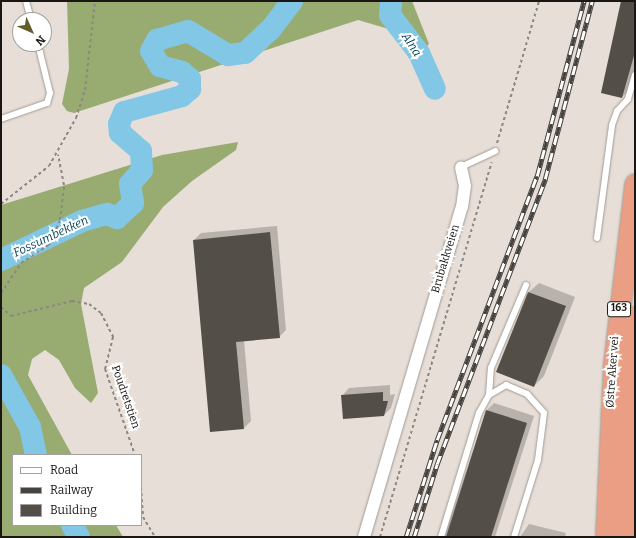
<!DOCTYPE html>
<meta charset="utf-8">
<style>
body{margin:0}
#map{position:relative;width:636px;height:538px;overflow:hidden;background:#e6ded7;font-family:Bitter,serif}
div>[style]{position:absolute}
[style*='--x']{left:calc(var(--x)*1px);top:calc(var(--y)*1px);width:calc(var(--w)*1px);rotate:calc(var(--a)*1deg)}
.forest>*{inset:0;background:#98ac72}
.shadow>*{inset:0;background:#0003}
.river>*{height:22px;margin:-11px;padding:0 11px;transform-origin:11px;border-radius:11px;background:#83c7e7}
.building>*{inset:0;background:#544e48}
.path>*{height:2px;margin-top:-1px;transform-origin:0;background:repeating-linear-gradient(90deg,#8d8782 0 3px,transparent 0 6px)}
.roads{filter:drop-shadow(0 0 1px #a29a94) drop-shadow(0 0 1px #a29a94)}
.service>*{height:6px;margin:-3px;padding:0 3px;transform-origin:3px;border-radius:3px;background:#fff}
.minor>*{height:12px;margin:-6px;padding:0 6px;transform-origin:6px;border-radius:6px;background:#fff}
.trunk>*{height:20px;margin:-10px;padding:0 10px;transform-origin:10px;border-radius:10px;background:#ea9f84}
.rail>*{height:4.5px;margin-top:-2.25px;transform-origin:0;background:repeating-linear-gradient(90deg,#fff 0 9px,#46423e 0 18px);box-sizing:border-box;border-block:1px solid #46423e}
span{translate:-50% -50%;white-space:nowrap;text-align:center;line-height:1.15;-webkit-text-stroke:4px #fff;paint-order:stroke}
.shield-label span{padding:1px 3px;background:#fff;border:1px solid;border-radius:3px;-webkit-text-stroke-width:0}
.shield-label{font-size:10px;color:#191613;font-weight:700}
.street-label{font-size:11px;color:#191613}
.water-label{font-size:12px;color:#013f55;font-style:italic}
.frame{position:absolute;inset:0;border:2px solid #191613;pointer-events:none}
.legend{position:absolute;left:12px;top:454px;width:130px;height:72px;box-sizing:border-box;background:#fff;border:1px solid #a3a2a1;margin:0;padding:5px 7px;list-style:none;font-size:12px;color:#191613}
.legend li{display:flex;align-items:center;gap:8px;height:20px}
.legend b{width:20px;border:1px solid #a3a2a1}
.north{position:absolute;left:12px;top:12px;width:40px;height:40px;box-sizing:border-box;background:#fff;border:1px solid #a3a2a1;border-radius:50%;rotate:135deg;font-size:11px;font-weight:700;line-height:16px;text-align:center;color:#191613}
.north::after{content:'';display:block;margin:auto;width:14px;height:18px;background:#635c28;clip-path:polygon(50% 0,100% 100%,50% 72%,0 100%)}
</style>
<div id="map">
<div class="forest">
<i style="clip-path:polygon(67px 1px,412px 1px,429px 44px,423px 50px,406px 34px,358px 20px,74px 113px,67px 111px,62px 104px,69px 69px)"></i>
<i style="clip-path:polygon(238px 142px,236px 150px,192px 181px,163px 207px,122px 262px,84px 288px,81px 304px,98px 393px,91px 403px,75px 388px,59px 360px,45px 350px,32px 359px,28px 375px,72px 455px,13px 455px,13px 525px,116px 525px,123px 537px,1px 537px,1px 205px,162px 155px)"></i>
</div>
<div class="shadow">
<i style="clip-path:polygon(623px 1px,635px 1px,635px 72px,631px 89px,623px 96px,602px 92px)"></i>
<i style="clip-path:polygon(277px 226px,286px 330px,279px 337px,244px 340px,251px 421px,244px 428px,194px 240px,201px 233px)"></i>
<i style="clip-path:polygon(539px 283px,575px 297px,544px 376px,534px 386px,497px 372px,529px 292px)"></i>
<i style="clip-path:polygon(390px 385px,390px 395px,395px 394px,391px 408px,384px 415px,342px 396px,349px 388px)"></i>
<i style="clip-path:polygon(494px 403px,534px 416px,495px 537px,444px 537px,487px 410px)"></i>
<i style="clip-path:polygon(529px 524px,566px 533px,565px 537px,520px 537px)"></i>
</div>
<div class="river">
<i style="--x:391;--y:1;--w:14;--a:94"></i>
<i style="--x:390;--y:15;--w:48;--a:52.7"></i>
<i style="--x:419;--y:53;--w:39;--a:66"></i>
<i style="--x:1;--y:260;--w:90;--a:-25.7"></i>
<i style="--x:82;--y:221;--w:26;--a:-16"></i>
<i style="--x:107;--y:214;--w:11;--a:22"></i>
<i style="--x:117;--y:218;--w:22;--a:-43"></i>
<i style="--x:133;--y:203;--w:19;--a:-99"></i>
<i style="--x:130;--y:184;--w:18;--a:-49"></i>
<i style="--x:142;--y:170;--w:19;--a:-93"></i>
<i style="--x:141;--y:151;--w:28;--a:-139"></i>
<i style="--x:120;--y:133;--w:9;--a:-96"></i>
<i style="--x:119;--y:124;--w:13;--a:-67"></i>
<i style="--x:124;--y:112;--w:60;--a:-15.4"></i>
<i style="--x:182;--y:96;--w:11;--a:-41"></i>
<i style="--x:190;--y:89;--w:10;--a:-90"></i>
<i style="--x:190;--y:79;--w:11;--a:-139"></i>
<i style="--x:182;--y:72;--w:23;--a:-165"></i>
<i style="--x:160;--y:66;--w:17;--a:-121"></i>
<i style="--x:151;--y:51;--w:13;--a:-61"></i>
<i style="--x:157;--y:40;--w:32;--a:-16"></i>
<i style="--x:188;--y:31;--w:47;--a:31"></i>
<i style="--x:228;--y:55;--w:17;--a:-7"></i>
<i style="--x:245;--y:53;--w:35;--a:-43"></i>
<i style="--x:271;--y:29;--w:35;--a:-53"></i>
<i style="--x:1;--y:375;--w:60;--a:60.9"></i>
<i style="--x:30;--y:427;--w:29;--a:78"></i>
<i style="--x:72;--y:525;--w:14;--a:60"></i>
</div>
<div class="building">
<i style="clip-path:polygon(621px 1px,635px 1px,635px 52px,622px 98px,601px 93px)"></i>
<i style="clip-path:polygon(270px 232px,280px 338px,236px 342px,244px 429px,210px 432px,193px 240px)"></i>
<i style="clip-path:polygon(528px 292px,566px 306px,534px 387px,496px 372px)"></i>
<i style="clip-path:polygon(383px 392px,383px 401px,388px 401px,384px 416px,343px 419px,341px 395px)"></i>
<i style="clip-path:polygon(486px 410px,527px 423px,491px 537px,446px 537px)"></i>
</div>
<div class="path">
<i style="--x:497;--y:143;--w:148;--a:-73.5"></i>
<i style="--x:1;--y:204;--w:61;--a:-38.4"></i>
<i style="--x:49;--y:166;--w:55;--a:-60.6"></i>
<i style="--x:76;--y:118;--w:29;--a:-72"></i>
<i style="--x:85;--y:90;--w:90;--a:-83.6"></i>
<i style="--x:1;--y:293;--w:36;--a:-56"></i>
<i style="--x:21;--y:263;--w:33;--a:-33"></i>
<i style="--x:49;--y:245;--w:27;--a:-66"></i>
<i style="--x:60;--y:220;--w:35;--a:-83"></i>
<i style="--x:64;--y:185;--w:31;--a:-101"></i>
<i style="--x:1;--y:307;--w:13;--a:42"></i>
<i style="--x:11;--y:316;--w:63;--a:-13.8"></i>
<i style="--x:72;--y:301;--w:17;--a:10"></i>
<i style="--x:89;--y:304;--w:15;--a:37"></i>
<i style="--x:101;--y:313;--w:27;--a:63"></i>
<i style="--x:113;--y:337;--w:33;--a:104"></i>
<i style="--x:105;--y:369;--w:91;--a:70.8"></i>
<i style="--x:141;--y:487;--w:30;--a:86"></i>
<i style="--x:143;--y:517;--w:23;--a:59"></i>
<i style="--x:380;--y:537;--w:391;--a:-73.4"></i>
</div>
<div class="roads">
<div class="service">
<i style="--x:26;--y:1;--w:20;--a:75"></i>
<i style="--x:1;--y:119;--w:49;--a:-19.2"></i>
<i style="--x:47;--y:103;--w:10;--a:-73"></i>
<i style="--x:50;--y:93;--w:50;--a:-103.8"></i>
<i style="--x:461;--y:167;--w:38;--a:-25"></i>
<i style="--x:597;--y:238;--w:114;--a:-82.4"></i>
<i style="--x:612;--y:125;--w:15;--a:-70"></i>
<i style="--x:617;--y:111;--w:16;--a:-47"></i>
<i style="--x:628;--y:99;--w:25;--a:-74"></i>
<i style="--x:489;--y:395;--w:27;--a:-86"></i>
<i style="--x:491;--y:368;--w:90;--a:-67.1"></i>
<i style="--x:441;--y:537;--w:130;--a:-73"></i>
<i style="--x:479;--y:413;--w:21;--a:-61"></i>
<i style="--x:489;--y:395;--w:20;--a:-30"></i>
<i style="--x:506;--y:385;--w:23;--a:23"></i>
<i style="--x:527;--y:394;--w:25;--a:48"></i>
<i style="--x:544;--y:413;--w:47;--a:97.3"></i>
<i style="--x:538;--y:460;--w:81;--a:107.3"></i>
</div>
<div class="minor">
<i style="--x:364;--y:537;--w:344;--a:-73.5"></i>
<i style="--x:462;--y:207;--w:21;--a:-82"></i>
<i style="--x:465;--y:186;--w:19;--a:-102"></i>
</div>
<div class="trunk">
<i style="--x:606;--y:537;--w:173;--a:-87.4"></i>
<i style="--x:614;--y:364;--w:181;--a:-83.3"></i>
<i style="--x:623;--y:537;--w:220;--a:-86.9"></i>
</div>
</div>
<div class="rail">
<i style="--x:406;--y:537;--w:102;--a:-72.3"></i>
<i style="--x:437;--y:440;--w:282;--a:-69.3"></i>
<i style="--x:537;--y:176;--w:181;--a:-75"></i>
<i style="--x:414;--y:537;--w:77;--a:-72.5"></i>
<i style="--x:437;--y:464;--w:305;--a:-69.2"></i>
<i style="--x:545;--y:179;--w:184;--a:-75.2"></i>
</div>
<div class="shield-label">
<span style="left:619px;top:309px">163</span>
</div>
<div class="street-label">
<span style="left:446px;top:259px;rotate:-73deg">Brubakkveien</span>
<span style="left:613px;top:372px;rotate:-86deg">Østre Aker vei</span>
<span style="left:125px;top:397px;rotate:71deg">Poudretstien</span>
</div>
<div class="water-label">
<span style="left:411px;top:45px;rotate:57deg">Alna</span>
<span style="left:51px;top:237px;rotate:-25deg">Fossumbekken</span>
</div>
<div class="frame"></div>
<ul class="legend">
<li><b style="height:5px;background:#fff"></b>Road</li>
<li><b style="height:5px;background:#46423e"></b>Railway</li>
<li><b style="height:11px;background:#544e48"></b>Building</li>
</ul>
<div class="north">N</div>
</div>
